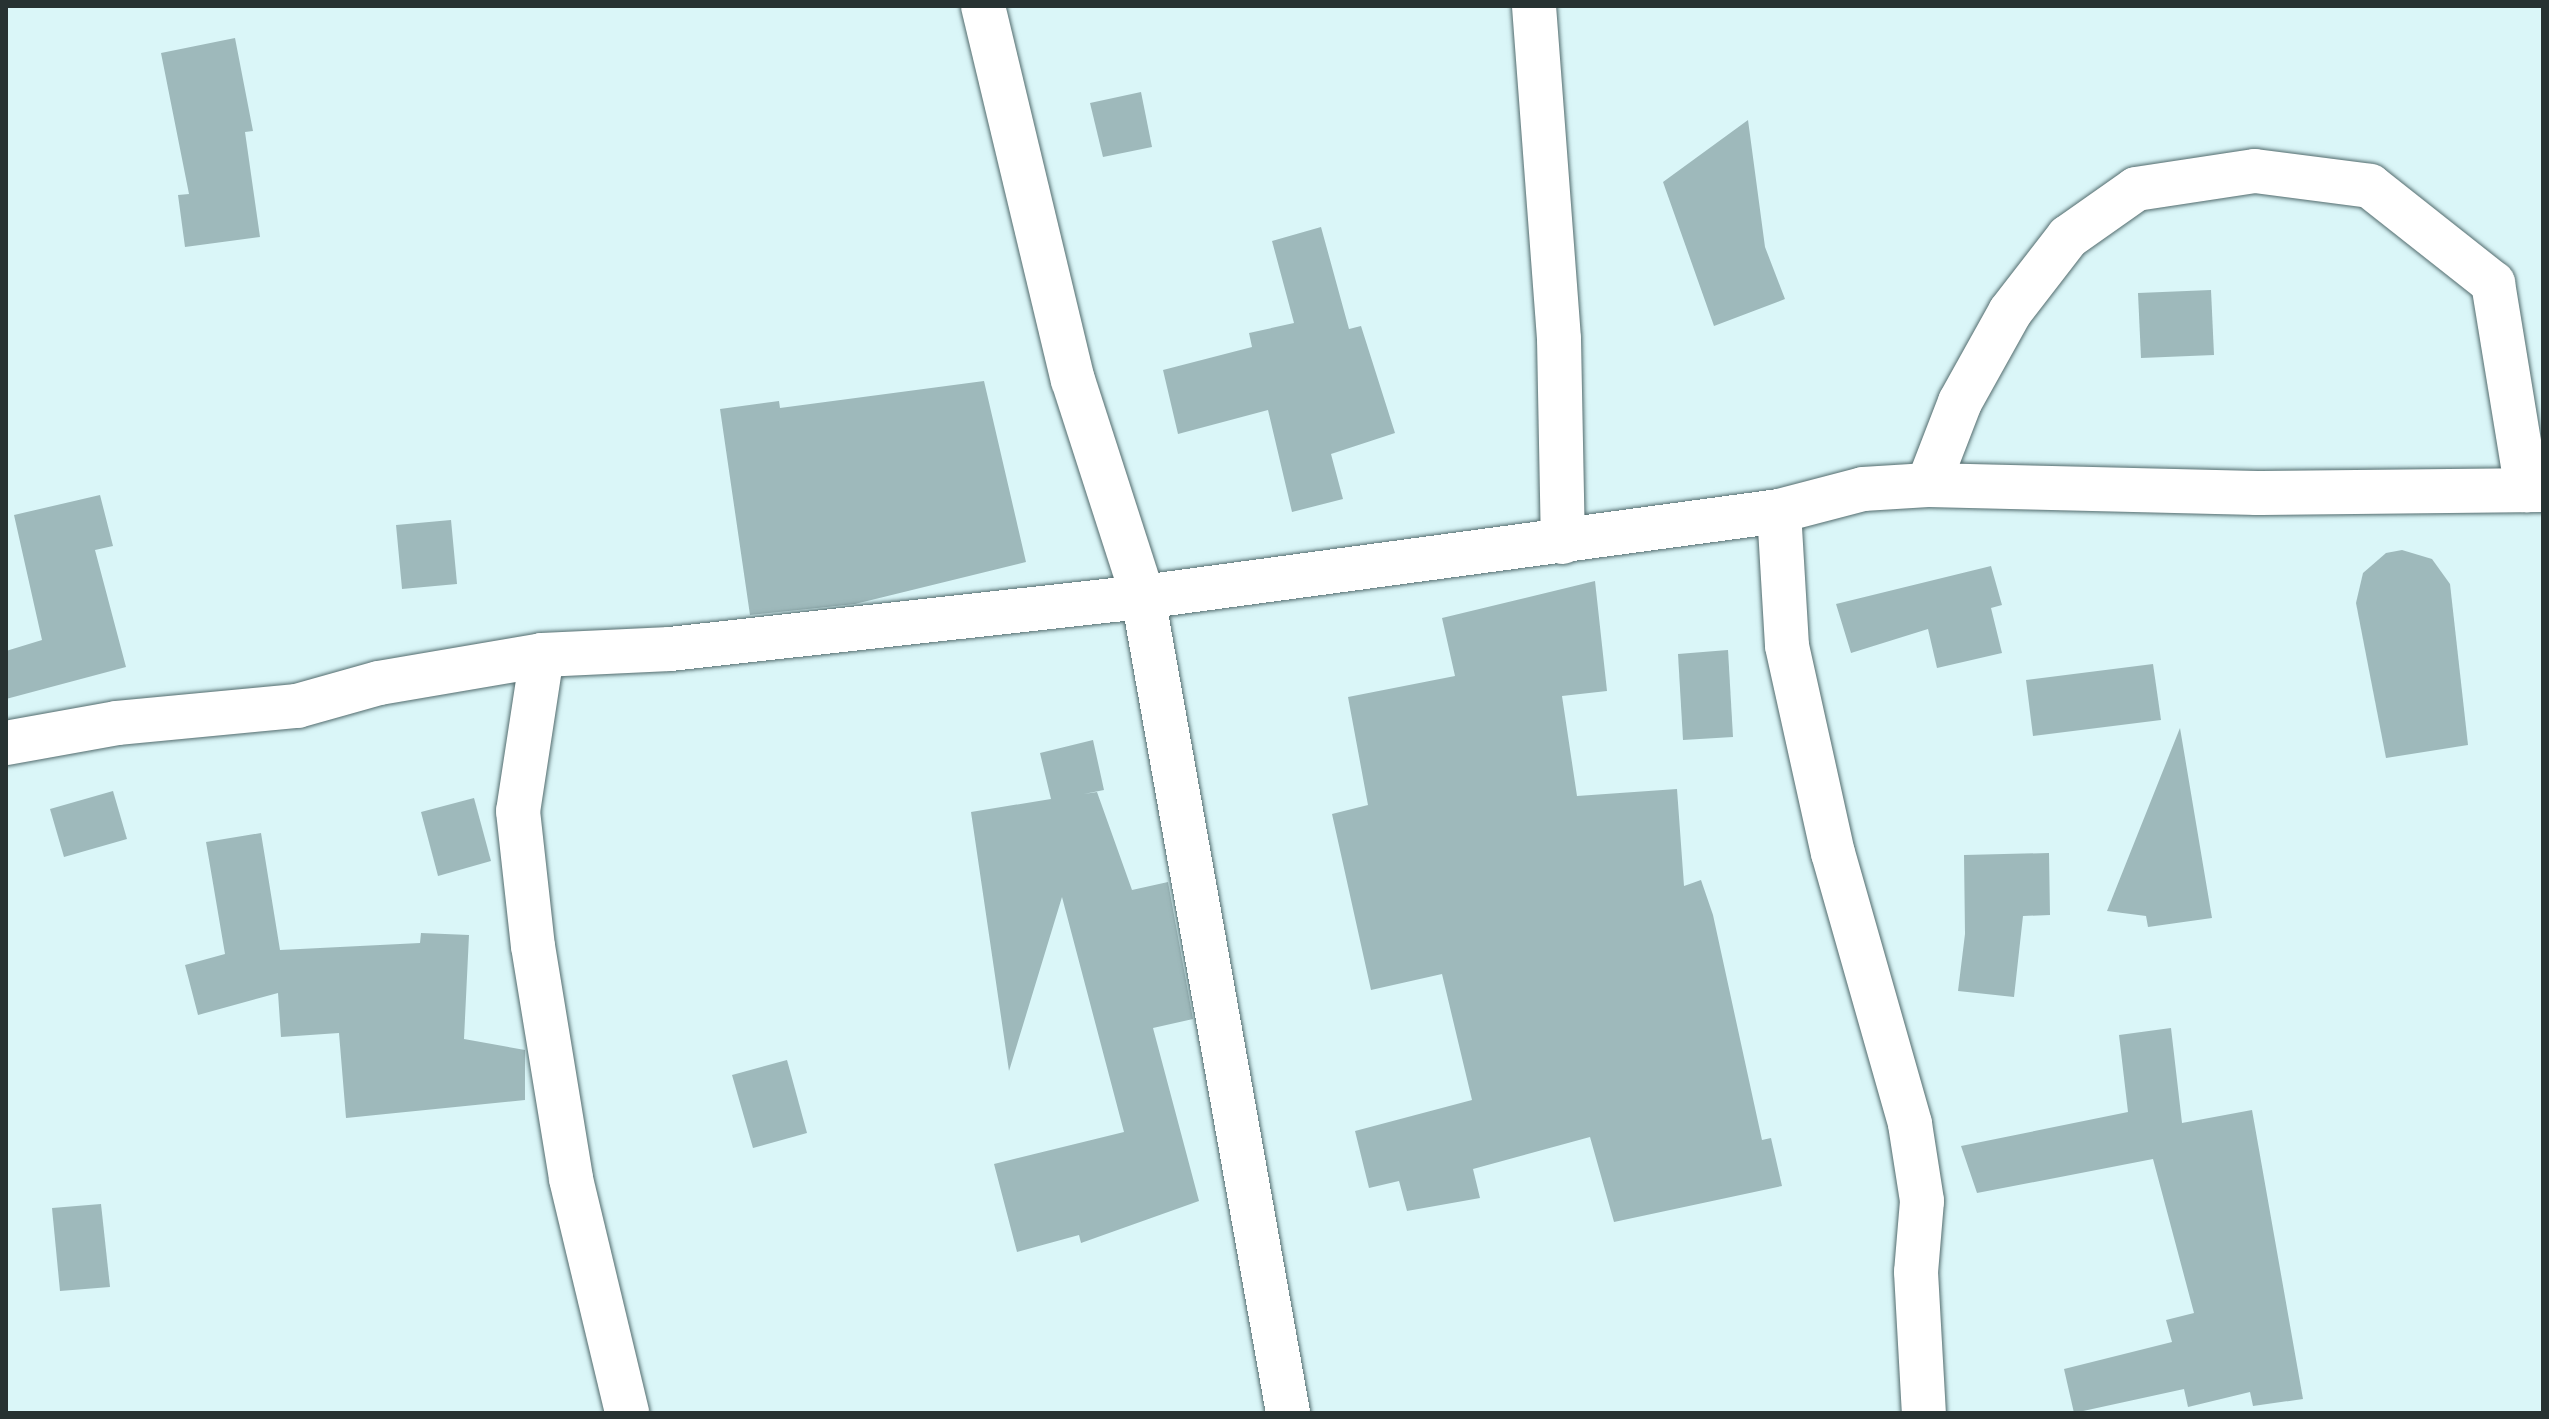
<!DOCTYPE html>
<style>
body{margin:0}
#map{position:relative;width:2549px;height:1419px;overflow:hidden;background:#daf6f8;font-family:"Open Sans",sans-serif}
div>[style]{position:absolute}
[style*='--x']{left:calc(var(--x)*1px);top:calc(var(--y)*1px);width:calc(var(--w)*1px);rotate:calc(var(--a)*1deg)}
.building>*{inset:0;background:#9eb9bb}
.roads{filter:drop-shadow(0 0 2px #526b6d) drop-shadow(0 0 2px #526b6d)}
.street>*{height:44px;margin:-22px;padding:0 22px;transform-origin:22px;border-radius:22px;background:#fff}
span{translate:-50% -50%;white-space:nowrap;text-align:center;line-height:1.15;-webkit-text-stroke:6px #f8fefe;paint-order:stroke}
.frame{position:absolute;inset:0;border:8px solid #273232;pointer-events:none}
</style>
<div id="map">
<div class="building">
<i style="clip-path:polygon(235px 38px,253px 131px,245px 132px,260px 237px,185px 247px,178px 195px,189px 194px,161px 53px)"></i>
<i style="clip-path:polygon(1141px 92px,1152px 147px,1103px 157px,1090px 103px)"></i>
<i style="clip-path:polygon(1748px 120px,1765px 247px,1785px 299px,1714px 326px,1663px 182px)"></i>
<i style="clip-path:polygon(1321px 227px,1349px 329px,1361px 326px,1395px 433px,1331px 454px,1343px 499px,1292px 512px,1268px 410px,1178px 434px,1163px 370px,1252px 347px,1249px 333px,1294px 323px,1272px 241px)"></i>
<i style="clip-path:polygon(2211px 290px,2214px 355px,2141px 358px,2138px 293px)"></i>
<i style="clip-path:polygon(984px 381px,1026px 562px,855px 604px,750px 615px,720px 409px,779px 401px,780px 408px)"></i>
<i style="clip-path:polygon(100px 495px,113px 546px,95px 550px,126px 667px,6px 699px,6px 651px,42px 640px,14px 515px)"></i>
<i style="clip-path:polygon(451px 520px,457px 584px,402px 589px,396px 525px)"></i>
<i style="clip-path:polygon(2402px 550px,2432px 559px,2450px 584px,2468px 745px,2386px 758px,2356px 603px,2363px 573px,2386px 553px)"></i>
<i style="clip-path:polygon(1991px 566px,2002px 605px,1991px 608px,2002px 653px,1937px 668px,1928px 629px,1851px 653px,1836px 604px)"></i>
<i style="clip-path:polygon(1595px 581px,1607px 691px,1562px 696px,1577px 796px,1677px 789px,1684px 886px,1701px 880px,1713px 915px,1762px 1140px,1771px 1138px,1782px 1186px,1614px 1222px,1590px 1137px,1473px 1169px,1480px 1198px,1407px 1211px,1399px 1181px,1369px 1188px,1355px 1131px,1472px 1100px,1442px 974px,1371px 990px,1332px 814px,1368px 805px,1348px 697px,1455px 676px,1442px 618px)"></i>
<i style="clip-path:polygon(1728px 650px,1733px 737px,1683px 740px,1678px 654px)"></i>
<i style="clip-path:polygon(2153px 664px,2161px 720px,2033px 736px,2026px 680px)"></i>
<i style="clip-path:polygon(2180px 728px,2212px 918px,2148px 927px,2146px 916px,2107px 911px)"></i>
<i style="clip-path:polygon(1093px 740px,1104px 790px,1084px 794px,1097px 792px,1132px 890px,1168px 882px,1193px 1019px,1153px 1028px,1199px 1201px,1081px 1243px,1079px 1235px,1017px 1252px,994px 1164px,1124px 1132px,1062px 897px,1009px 1071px,971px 812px,1051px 799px,1040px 753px)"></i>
<i style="clip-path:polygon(113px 791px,127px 839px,64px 857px,50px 809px)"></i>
<i style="clip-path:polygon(474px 798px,491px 861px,438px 876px,421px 812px)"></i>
<i style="clip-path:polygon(261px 833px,280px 950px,420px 943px,421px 933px,469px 935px,464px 1039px,525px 1050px,525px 1100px,346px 1118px,339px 1033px,281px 1037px,278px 993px,198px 1015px,185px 965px,225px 954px,206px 842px)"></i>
<i style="clip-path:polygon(2049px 853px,2050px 915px,2023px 916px,2014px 997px,1958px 991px,1965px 934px,1964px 855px)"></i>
<i style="clip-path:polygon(2171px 1028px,2182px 1123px,2252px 1110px,2303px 1399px,2253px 1406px,2250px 1392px,2188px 1407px,2184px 1389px,2074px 1413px,2064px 1369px,2172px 1342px,2166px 1320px,2194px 1313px,2153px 1159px,1977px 1193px,1961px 1146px,2128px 1112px,2119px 1035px)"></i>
<i style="clip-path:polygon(787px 1060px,807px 1133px,753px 1148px,732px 1075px)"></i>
<i style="clip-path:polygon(101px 1204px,110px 1287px,60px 1291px,52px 1208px)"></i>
</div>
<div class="roads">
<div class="street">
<i style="--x:983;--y:6;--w:385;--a:76.5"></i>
<i style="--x:1073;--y:380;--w:228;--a:72.1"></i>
<i style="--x:1143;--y:597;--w:829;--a:79.92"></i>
<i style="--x:1534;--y:6;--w:334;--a:85.7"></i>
<i style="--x:1559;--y:339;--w:203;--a:88.9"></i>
<i style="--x:1928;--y:485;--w:89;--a:-68.9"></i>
<i style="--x:1960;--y:402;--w:103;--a:-60.9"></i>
<i style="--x:2010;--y:312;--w:95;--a:-52.3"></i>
<i style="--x:2068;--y:237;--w:83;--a:-35.2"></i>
<i style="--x:2136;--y:189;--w:120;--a:-8.6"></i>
<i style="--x:2255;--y:171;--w:116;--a:7.4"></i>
<i style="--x:2370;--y:186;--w:157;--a:38.3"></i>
<i style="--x:2493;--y:283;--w:210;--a:80.7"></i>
<i style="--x:1779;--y:511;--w:135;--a:86.6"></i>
<i style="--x:1787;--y:646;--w:212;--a:77.5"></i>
<i style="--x:1833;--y:853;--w:282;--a:74.1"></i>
<i style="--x:1910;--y:1124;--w:78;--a:81.1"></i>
<i style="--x:1922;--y:1201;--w:71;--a:94.8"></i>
<i style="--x:1916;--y:1272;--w:141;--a:86.8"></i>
<i style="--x:542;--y:655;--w:158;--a:98.7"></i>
<i style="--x:518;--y:811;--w:136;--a:83.7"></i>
<i style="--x:533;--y:946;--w:236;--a:80.7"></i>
<i style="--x:571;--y:1179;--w:241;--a:76.5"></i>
<i style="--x:6;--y:743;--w:113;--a:-10.2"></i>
<i style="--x:117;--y:723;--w:181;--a:-5.4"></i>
<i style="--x:297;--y:706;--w:85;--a:-15.7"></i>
<i style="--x:379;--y:683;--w:165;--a:-9.7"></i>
<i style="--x:542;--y:655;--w:128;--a:-2.7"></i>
<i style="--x:670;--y:649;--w:476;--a:-6.3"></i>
<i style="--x:1143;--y:597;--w:642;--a:-7.7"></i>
<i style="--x:1779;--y:511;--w:87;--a:-14.7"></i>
<i style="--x:1863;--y:489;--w:65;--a:-3.5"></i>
<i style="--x:1928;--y:485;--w:329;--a:1.4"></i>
<i style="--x:2257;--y:493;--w:286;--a:-0.6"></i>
</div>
</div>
<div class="frame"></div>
</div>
